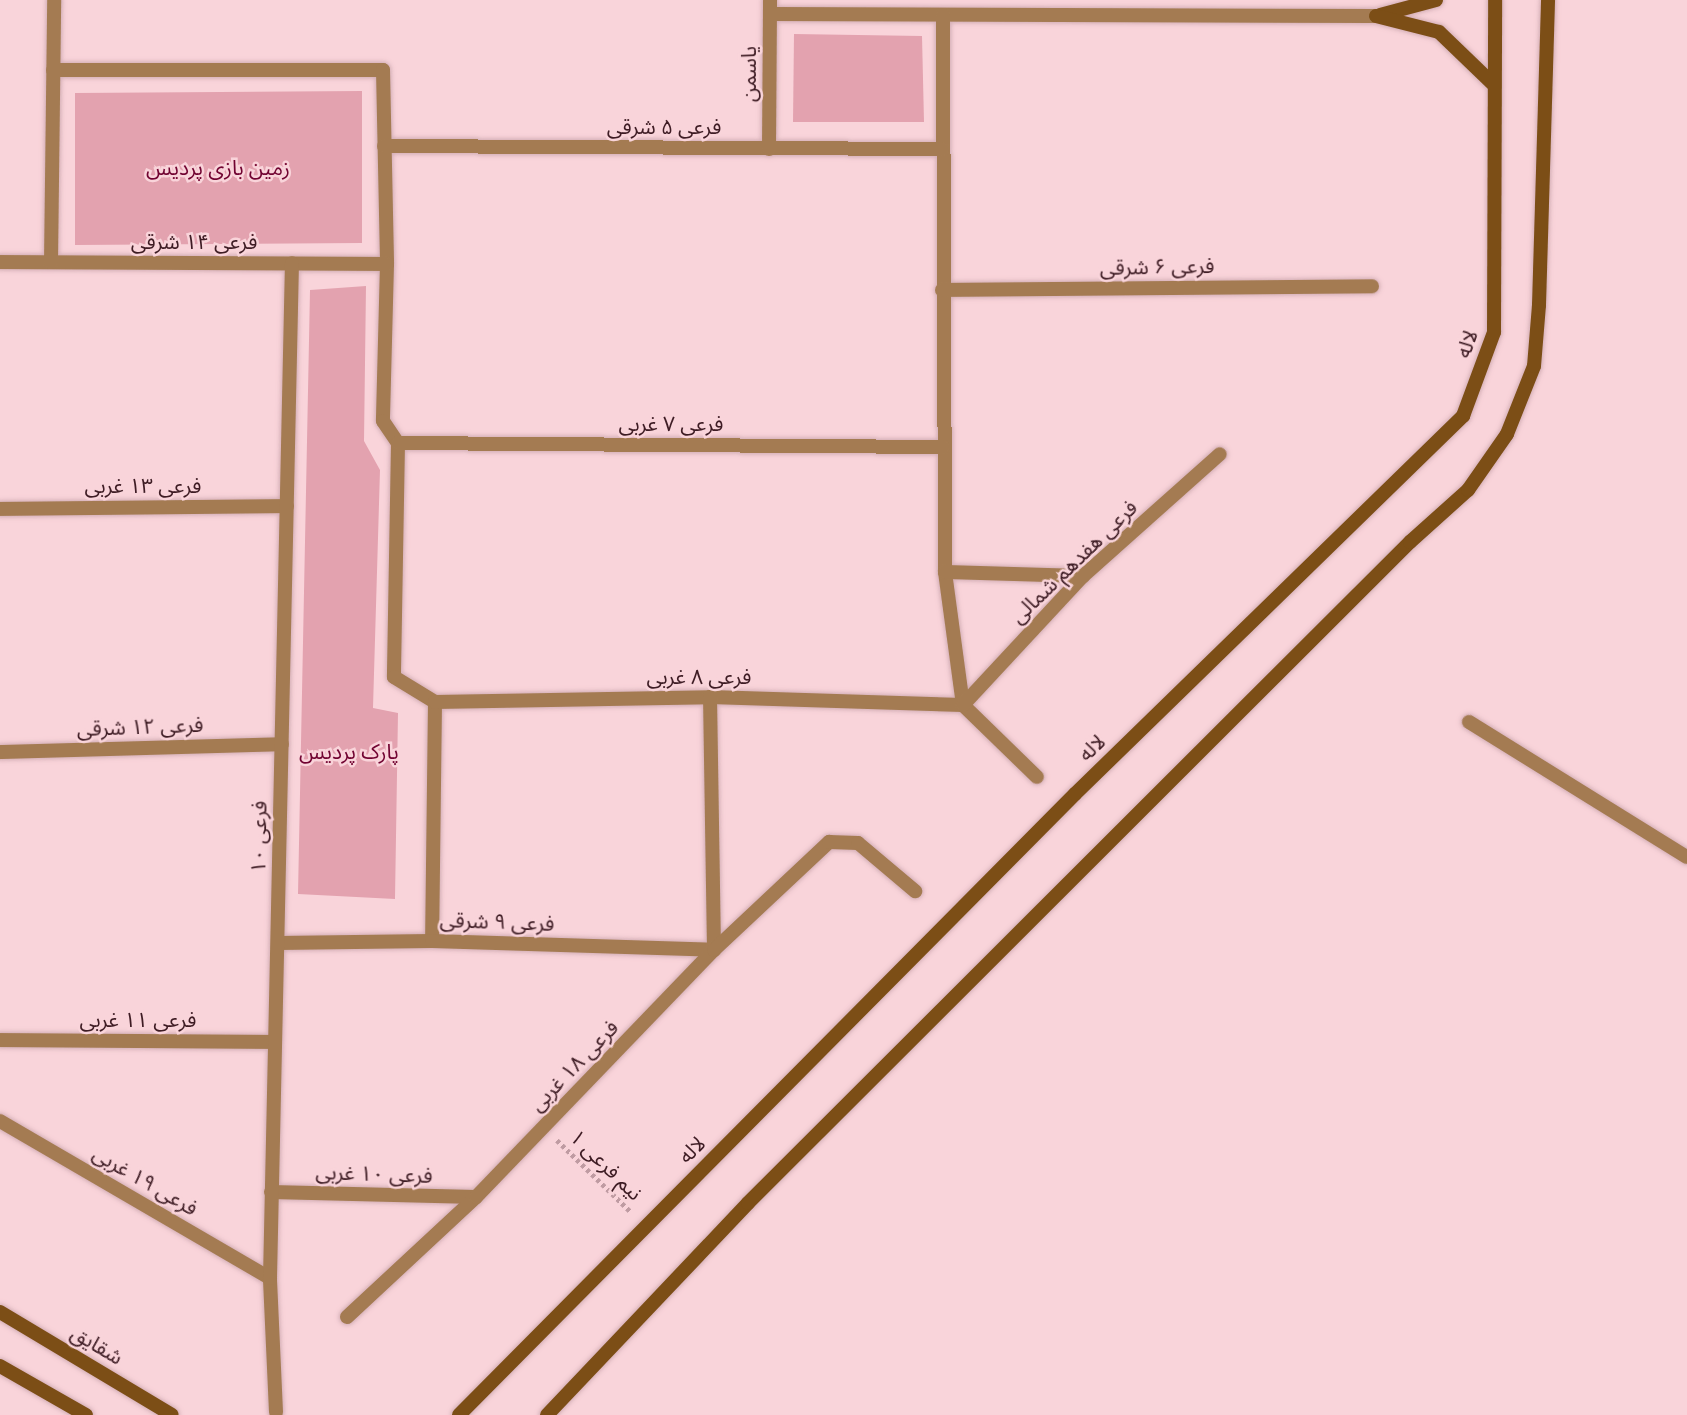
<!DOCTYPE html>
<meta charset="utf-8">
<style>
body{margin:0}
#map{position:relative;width:1687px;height:1415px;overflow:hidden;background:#f9d4da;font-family:Roboto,"Noto Sans Arabic",sans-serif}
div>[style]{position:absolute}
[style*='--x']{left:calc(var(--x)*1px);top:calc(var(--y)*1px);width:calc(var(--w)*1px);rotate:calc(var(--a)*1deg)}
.green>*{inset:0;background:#e3a2af}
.path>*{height:4.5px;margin-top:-2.25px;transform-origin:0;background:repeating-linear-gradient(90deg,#bf9ba2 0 3.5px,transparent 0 7px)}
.roads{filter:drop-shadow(0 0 2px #d4afb6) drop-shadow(0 0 2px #d4afb6)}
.street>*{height:14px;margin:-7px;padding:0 7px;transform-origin:7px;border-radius:7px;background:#a47b52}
.secondary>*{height:14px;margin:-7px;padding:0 7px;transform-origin:7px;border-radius:7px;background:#7c4e16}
span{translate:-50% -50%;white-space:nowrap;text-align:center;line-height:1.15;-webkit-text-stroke:5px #f9d4da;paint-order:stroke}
.street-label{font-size:21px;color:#3e1c24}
.park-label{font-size:21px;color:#710331}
</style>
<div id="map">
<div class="green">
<i style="clip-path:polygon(794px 34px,922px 36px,924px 122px,793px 122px)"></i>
<i style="clip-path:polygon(362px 91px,362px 243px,75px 245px,75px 93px)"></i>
<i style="clip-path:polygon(366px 286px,364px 441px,380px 470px,373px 708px,398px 713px,395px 899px,298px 894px,310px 290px)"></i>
</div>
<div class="path">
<i style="--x:557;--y:1140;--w:103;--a:44.2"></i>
</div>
<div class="roads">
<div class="street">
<i style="--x:770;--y:14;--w:606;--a:0.19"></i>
<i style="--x:943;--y:15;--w:557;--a:89.79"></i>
<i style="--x:945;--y:572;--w:134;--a:82.3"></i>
<i style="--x:963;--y:705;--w:103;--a:44.2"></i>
<i style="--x:53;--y:70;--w:330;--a:0"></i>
<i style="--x:383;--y:70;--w:194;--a:88.8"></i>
<i style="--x:387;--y:264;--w:157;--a:91.5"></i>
<i style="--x:383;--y:421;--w:27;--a:56"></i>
<i style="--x:398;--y:443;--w:234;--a:91"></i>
<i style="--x:394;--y:677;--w:48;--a:31.4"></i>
<i style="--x:435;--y:702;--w:239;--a:90.7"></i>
<i style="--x:384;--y:146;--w:558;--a:0.31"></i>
<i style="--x:769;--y:149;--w:149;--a:-89.6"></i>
<i style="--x:0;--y:262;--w:387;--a:0.3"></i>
<i style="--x:51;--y:262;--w:262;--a:-89.3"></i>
<i style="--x:942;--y:290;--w:430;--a:-0.5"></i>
<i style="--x:398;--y:443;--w:545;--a:0.42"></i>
<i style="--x:0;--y:509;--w:287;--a:-0.6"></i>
<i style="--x:945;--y:572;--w:138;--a:1.7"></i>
<i style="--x:435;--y:702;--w:275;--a:-1"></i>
<i style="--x:710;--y:697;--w:253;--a:1.8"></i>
<i style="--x:963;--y:705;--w:176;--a:-47.1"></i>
<i style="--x:1083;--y:576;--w:183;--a:-41.7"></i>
<i style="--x:1469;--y:722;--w:256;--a:31.8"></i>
<i style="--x:0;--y:752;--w:282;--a:-1.6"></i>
<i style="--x:278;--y:943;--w:154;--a:-0.7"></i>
<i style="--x:432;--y:941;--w:282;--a:1.8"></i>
<i style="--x:714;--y:950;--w:253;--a:-90.9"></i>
<i style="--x:0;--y:1040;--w:275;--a:0.4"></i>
<i style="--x:0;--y:1121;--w:312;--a:30.2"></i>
<i style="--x:271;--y:1192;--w:205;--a:1.4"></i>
<i style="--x:347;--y:1317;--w:176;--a:-42.9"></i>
<i style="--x:476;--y:1197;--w:343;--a:-46.1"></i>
<i style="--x:714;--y:950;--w:158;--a:-43.2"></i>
<i style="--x:829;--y:842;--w:29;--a:2"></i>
<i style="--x:858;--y:843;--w:75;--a:40.1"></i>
<i style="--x:276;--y:1412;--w:134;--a:-92.6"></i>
<i style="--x:270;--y:1278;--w:1015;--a:-88.76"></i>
</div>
<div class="secondary">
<i style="--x:1380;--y:15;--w:58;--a:-15"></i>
<i style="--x:1376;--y:16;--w:65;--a:14.3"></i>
<i style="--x:1439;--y:32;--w:75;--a:43.9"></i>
<i style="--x:0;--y:1312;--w:200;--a:30.9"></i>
<i style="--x:0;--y:1366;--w:99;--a:29.7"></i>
<i style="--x:459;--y:1415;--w:875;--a:-45.23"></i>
<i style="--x:1075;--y:794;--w:542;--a:-44.25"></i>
<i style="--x:1463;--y:416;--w:90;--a:-69.7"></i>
<i style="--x:1494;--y:332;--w:332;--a:-89.8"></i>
<i style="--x:547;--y:1415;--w:292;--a:-46.5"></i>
<i style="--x:748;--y:1203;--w:936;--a:-44.96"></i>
<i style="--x:1410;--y:542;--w:78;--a:-41.9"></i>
<i style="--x:1468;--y:490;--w:68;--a:-55.1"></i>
<i style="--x:1507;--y:434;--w:73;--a:-68.3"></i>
<i style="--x:1534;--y:366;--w:61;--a:-85.3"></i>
<i style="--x:1539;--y:305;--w:305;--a:-88.3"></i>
</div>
</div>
<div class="street-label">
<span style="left:749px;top:74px;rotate:-90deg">یاسمن</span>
<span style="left:664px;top:127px">فرعی ۵ شرقی</span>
<span style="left:194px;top:242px">فرعی ۱۴ شرقی</span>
<span style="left:1157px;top:267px;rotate:-1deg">فرعی ۶ شرقی</span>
<span style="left:1467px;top:344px;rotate:-71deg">لاله</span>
<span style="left:671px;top:424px">فرعی ۷ غربی</span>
<span style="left:143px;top:486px">فرعی ۱۳ غربی</span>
<span style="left:1074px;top:562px;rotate:-44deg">فرعی هفدهم شمالی</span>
<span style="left:699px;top:677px">فرعی ۸ غربی</span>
<span style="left:140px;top:727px;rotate:-2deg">فرعی ۱۲ شرقی</span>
<span style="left:1092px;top:748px;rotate:-44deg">لاله</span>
<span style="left:259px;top:837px;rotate:-89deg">فرعی ۱۰</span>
<span style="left:497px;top:922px;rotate:2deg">فرعی ۹ شرقی</span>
<span style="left:138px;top:1020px">فرعی ۱۱ غربی</span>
<span style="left:574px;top:1066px;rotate:-46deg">فرعی ۱۸ غربی</span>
<span style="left:692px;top:1150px;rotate:-45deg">لاله</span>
<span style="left:606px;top:1165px;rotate:44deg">نیم فرعی ۱</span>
<span style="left:374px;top:1174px;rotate:2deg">فرعی ۱۰ غربی</span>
<span style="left:145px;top:1181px;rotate:30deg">فرعی ۱۹ غربی</span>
<span style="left:97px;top:1345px;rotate:31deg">شقایق</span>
</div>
<div class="park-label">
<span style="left:218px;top:168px">زمین بازی پردیس</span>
<span style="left:349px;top:752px">پارک پردیس</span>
</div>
</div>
